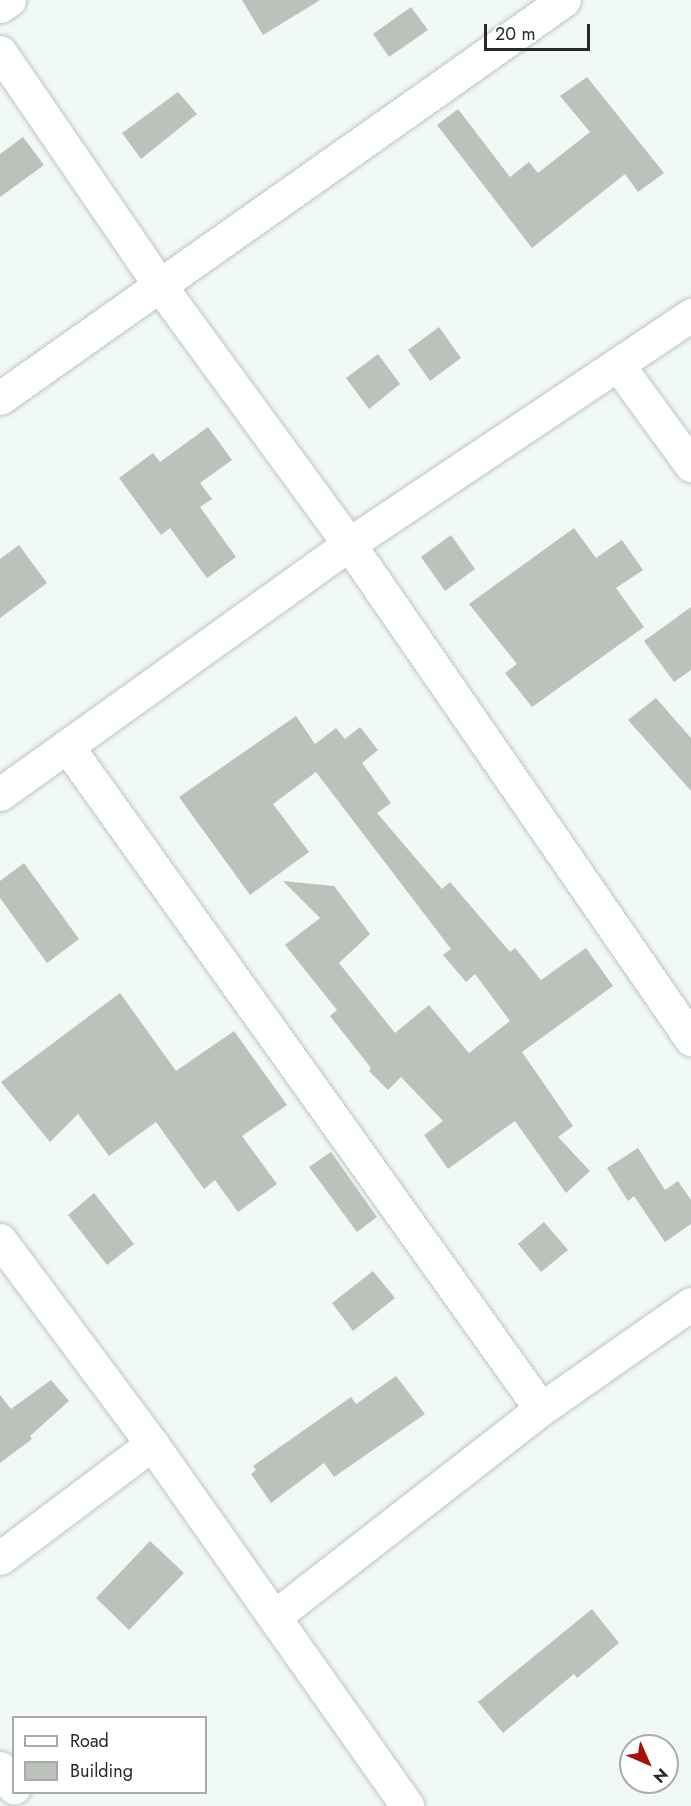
<!DOCTYPE html>
<style>
body{margin:0}
#map{position:relative;width:691px;height:1806px;overflow:hidden;background:#f1f9f6;font-family:Jost,sans-serif}
div>[style]{position:absolute}
[style*='--x']{left:calc(var(--x)*1px);top:calc(var(--y)*1px);width:calc(var(--w)*1px);rotate:calc(var(--a)*1deg)}
.building>*{inset:0;background:#bcc1bc}
.roads{filter:drop-shadow(0 0 2px #bdc4c1) drop-shadow(0 0 2px #bdc4c1)}
.minor>*{height:33px;margin:-16.5px;padding:0 16.5px;transform-origin:16.5px;border-radius:16.5px;background:#fff}
span{translate:-50% -50%;white-space:nowrap;text-align:center;line-height:1.15;-webkit-text-stroke:5px #fff;paint-order:stroke}
.legend{position:absolute;left:12px;top:1716px;width:195px;height:78px;box-sizing:border-box;background:#fff;border:2px solid #a9aaa9;margin:0;padding:8px 10px;list-style:none;font-size:18px;color:#272a29}
.legend li{display:flex;align-items:center;gap:12px;height:30px}
.legend b{width:30px;border:2px solid #a9aaa9}
.north{position:absolute;left:619px;top:1734px;width:60px;height:60px;box-sizing:border-box;background:#fff;border:2px solid #a9aaa9;border-radius:50%;rotate:135deg;font-size:16px;font-weight:700;line-height:24px;text-align:center;color:#272a29}
.north::after{content:'';display:block;margin:auto;width:21px;height:27px;background:#a61305;clip-path:polygon(50% 0,100% 100%,50% 72%,0 100%)}
.scale{position:absolute;left:484px;top:24px;width:106px;height:27px;box-sizing:border-box;border:3px solid #272a29;border-top:0;padding-left:8px;font-size:18px;line-height:21px;white-space:nowrap;color:#272a29;-webkit-text-stroke:4px #fff;paint-order:stroke}
</style>
<div id="map">
<div class="building">
<i style="clip-path:polygon(242px 0,320px 0,263px 35px)"></i>
<i style="clip-path:polygon(411px 7px,428px 30px,389px 57px,373px 34px)"></i>
<i style="clip-path:polygon(587px 77px,664px 173px,638px 192px,625px 174px,532px 248px,437px 125px,458px 109px,510px 177px,529px 162px,538px 173px,590px 132px,560px 96px)"></i>
<i style="clip-path:polygon(178px 92px,197px 114px,141px 159px,122px 133px)"></i>
<i style="clip-path:polygon(23px 137px,44px 165px,0 197px,0 154px)"></i>
<i style="clip-path:polygon(439px 327px,461px 358px,430px 381px,408px 350px)"></i>
<i style="clip-path:polygon(378px 354px,400px 384px,369px 409px,346px 378px)"></i>
<i style="clip-path:polygon(208px 427px,232px 460px,200px 483px,212px 499px,200px 507px,236px 557px,207px 578px,170px 528px,161px 535px,119px 478px,153px 453px,160px 462px)"></i>
<i style="clip-path:polygon(574px 528px,596px 558px,622px 540px,643px 570px,616px 588px,644px 627px,532px 707px,505px 673px,517px 664px,469px 604px)"></i>
<i style="clip-path:polygon(451px 535px,475px 569px,445px 591px,421px 557px)"></i>
<i style="clip-path:polygon(19px 545px,47px 583px,0 618px,0 559px)"></i>
<i style="clip-path:polygon(691px 607px,691px 670px,674px 682px,644px 641px)"></i>
<i style="clip-path:polygon(656px 698px,691px 738px,691px 791px,628px 720px)"></i>
<i style="clip-path:polygon(296px 716px,315px 744px,336px 728px,345px 739px,360px 727px,378px 750px,362px 763px,391px 803px,377px 813px,442px 889px,450px 882px,510px 952px,515px 948px,541px 980px,586px 948px,613px 986px,522px 1052px,573px 1126px,558px 1137px,590px 1171px,566px 1193px,515px 1121px,448px 1169px,424px 1135px,443px 1121px,401px 1077px,388px 1090px,369px 1071px,371px 1068px,330px 1016px,337px 1010px,285px 945px,320px 918px,283px 881px,334px 886px,370px 934px,339px 963px,395px 1033px,429px 1005px,469px 1053px,510px 1021px,475px 974px,466px 982px,443px 955px,451px 949px,316px 772px,273px 804px,309px 852px,250px 895px,179px 797px)"></i>
<i style="clip-path:polygon(24px 863px,79px 939px,47px 963px,0 898px,0 881px)"></i>
<i style="clip-path:polygon(120px 993px,176px 1071px,234px 1031px,287px 1105px,242px 1136px,277px 1184px,238px 1212px,215px 1180px,204px 1189px,156px 1122px,109px 1156px,78px 1114px,50px 1142px,1px 1082px)"></i>
<i style="clip-path:polygon(638px 1148px,665px 1190px,678px 1181px,691px 1200px,691px 1224px,665px 1242px,634px 1196px,628px 1201px,607px 1168px)"></i>
<i style="clip-path:polygon(331px 1152px,377px 1217px,357px 1232px,309px 1167px)"></i>
<i style="clip-path:polygon(94px 1193px,134px 1244px,107px 1265px,68px 1215px)"></i>
<i style="clip-path:polygon(544px 1222px,568px 1250px,541px 1272px,518px 1244px)"></i>
<i style="clip-path:polygon(373px 1271px,395px 1298px,353px 1331px,332px 1303px)"></i>
<i style="clip-path:polygon(396px 1376px,425px 1414px,334px 1477px,324px 1463px,271px 1503px,251px 1474px,256px 1470px,253px 1466px,351px 1397px,356px 1404px)"></i>
<i style="clip-path:polygon(51px 1380px,69px 1401px,30px 1436px,32px 1439px,0 1463px,0 1395px,11px 1409px)"></i>
<i style="clip-path:polygon(150px 1541px,184px 1573px,129px 1630px,96px 1598px)"></i>
<i style="clip-path:polygon(592px 1609px,619px 1643px,577px 1678px,574px 1674px,503px 1733px,478px 1702px)"></i>
</div>
<div class="roads">
<div class="minor">
<i style="--x:0;--y:6;--w:11;--a:-34"></i>
<i style="--x:0;--y:52;--w:280;--a:55.6"></i>
<i style="--x:158;--y:283;--w:323;--a:53.8"></i>
<i style="--x:349;--y:544;--w:602;--a:55.36"></i>
<i style="--x:618;--y:365;--w:124;--a:53.9"></i>
<i style="--x:0;--y:398;--w:690;--a:-35.21"></i>
<i style="--x:67;--y:746;--w:815;--a:54.44"></i>
<i style="--x:0;--y:794;--w:429;--a:-35.6"></i>
<i style="--x:349;--y:544;--w:412;--a:-33.8"></i>
<i style="--x:0;--y:1240;--w:254;--a:53.3"></i>
<i style="--x:152;--y:1444;--w:443;--a:54.8"></i>
<i style="--x:0;--y:1558;--w:190;--a:-36.9"></i>
<i style="--x:275;--y:1616;--w:337;--a:-37.9"></i>
<i style="--x:541;--y:1409;--w:183;--a:-35"></i>
<i style="--x:0;--y:1768;--w:24;--a:54"></i>
</div>
</div>
<ul class="legend">
<li><b style="height:8px;background:#fff"></b>Road</li>
<li><b style="height:16px;background:#bcc1bc"></b>Building</li>
</ul>
<div class="north">N</div>
<div class="scale">20 m</div>
</div>
